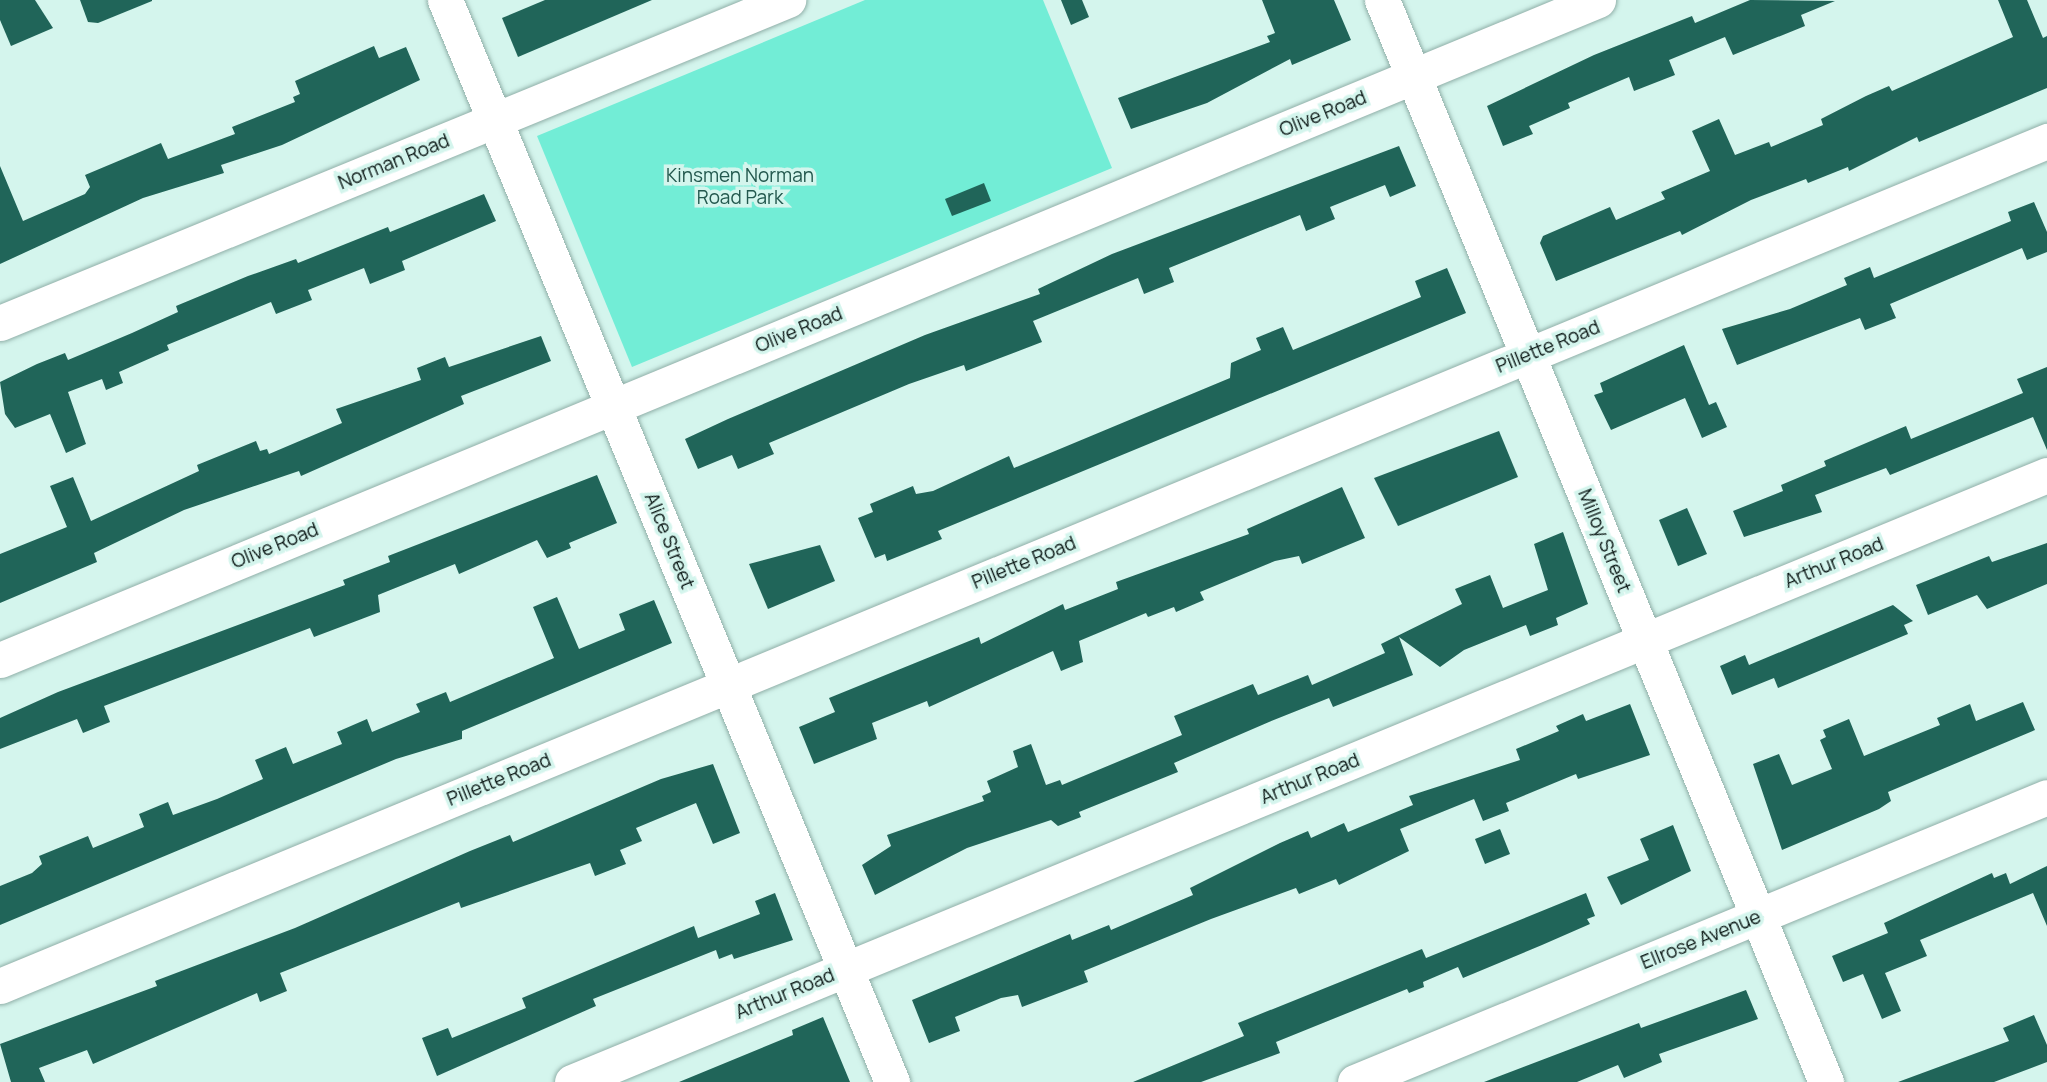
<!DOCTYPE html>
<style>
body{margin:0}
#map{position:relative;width:2047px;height:1082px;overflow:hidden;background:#d4f5ed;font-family:Manrope,sans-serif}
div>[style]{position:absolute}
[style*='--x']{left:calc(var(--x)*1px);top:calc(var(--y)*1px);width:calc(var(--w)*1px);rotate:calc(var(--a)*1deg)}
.green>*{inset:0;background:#72edd6}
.building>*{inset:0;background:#206559}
.roads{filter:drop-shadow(0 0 2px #90afa8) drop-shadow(0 0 2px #90afa8)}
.minor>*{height:35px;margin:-17.5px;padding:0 17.5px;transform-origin:17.5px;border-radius:17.5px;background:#fff}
span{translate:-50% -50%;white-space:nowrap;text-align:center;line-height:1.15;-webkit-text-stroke:7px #d4f5ed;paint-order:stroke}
.street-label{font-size:19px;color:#091513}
.park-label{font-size:19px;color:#23584e}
</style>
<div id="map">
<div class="green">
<i style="clip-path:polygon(865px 0,1043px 0,1112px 168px,632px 367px,537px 136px)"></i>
</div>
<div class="building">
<i style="clip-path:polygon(0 0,35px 0,53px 28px,11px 46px,0 20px)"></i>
<i style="clip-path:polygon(80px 0,152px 0,152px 1px,98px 23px,88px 22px)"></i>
<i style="clip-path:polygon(545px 0,652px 0,518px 57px,502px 18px)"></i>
<i style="clip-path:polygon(1061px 0,1082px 0,1089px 17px,1071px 25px)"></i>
<i style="clip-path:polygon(1262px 0,1334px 0,1351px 40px,1292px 65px,1290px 59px,1207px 103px,1131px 129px,1118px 98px,1270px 42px,1267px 36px,1275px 33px)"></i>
<i style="clip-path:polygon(1750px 0,1835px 1px,1801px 15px,1805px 26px,1733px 55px,1725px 37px,1669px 60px,1675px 75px,1634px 91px,1629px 77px,1568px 103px,1570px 108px,1529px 126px,1533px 134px,1503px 146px,1487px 106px,1594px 55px,1692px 16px,1695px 23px)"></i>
<i style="clip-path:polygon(1998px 0,2027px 0,2043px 38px,2047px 36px,2047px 88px,1919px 142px,1917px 137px,1849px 171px,1848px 167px,1808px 183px,1806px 179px,1751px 200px,1682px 235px,1680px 231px,1556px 281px,1540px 243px,1543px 236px,1610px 207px,1616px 220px,1665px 199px,1661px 192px,1710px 171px,1692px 131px,1719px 119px,1735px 155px,1769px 142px,1771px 147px,1823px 125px,1821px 119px,1866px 96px,1889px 86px,1892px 91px,2013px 37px)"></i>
<i style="clip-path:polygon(374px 46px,379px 58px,406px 47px,420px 80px,282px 145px,221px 165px,224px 173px,143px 198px,0 264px,0 166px,23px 221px,85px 194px,90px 187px,85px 175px,135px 154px,161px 143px,168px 159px,235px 134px,232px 127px,295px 102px,293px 97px,300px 94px,295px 81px)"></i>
<i style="clip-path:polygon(1399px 146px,1416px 186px,1390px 197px,1385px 185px,1330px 207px,1335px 219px,1306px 231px,1300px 215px,1169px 268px,1174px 282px,1144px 294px,1138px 278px,1033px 321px,1042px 342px,966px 371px,964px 365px,909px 384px,769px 443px,774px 454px,738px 469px,732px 455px,698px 469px,685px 439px,728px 419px,925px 335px,1040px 294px,1038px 289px,1112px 254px)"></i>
<i style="clip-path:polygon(984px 183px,991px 201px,952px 216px,945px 199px)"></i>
<i style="clip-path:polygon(484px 194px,496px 221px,402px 261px,405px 270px,370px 284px,364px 268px,308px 290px,312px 300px,276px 314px,271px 302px,167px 345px,169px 350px,119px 372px,123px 383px,106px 390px,102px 379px,68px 392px,86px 444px,66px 453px,50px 414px,15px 428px,5px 414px,0 382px,37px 364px,65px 353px,68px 360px,132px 333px,178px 312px,176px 306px,248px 276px,296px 259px,298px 263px,388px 227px,390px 232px)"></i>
<i style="clip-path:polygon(2034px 202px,2047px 232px,2047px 252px,2027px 260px,2022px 248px,1890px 304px,1896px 318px,1865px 330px,1860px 318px,1737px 365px,1722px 329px,1790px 309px,1847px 285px,1844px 278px,1870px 267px,1874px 278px,2011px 221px,2008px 212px)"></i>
<i style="clip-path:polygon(1447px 268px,1466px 313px,938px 531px,942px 539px,887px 561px,885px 554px,875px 558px,858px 518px,873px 512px,870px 504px,913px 486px,916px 494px,933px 491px,1009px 456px,1014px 468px,1230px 378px,1231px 363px,1261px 350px,1256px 338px,1283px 327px,1293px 350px,1421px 297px,1415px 281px)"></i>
<i style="clip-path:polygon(541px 336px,551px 361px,461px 396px,464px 404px,301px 476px,299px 471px,184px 510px,94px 553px,97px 562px,0 603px,0 554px,67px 527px,50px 486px,73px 477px,91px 521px,199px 471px,197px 465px,256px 441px,260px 451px,267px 449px,269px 454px,342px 423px,336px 409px,421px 380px,417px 368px,445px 357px,449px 367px)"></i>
<i style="clip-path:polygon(1684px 345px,1709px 405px,1716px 402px,1727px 427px,1702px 438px,1685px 398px,1611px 430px,1594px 395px,1603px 392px,1600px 383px)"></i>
<i style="clip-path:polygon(2047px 367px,2047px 450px,2033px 417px,1890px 475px,1886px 468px,1815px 495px,1822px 512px,1744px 537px,1733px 511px,1783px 491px,1781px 485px,1826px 466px,1824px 461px,1906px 426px,1911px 439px,2023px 393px,2017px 379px)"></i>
<i style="clip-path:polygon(1499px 431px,1518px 477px,1398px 526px,1374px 478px)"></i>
<i style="clip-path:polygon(597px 475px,617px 523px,569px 543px,571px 548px,547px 558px,537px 540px,459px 574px,455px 564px,378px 595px,380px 612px,359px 620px,314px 637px,310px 628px,104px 706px,110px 722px,83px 733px,77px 719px,0 749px,0 718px,58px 692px,345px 585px,343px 580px,390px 562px,388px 556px)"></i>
<i style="clip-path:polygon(1342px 487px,1365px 538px,1302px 564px,1299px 556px,1275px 561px,1200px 592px,1204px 600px,1176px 612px,1174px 607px,1148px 617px,1146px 613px,1079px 641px,1083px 662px,1061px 671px,1053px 651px,929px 707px,927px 701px,872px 723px,877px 739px,814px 764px,799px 727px,835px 712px,829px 698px,979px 637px,981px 644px,1063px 604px,1065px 610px,1118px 589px,1116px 582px,1249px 534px,1247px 529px)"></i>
<i style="clip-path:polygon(1687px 508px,1707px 554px,1678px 566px,1659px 520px)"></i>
<i style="clip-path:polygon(1563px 532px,1588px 604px,1556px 618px,1558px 625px,1530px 636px,1526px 625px,1464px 650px,1440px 667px,1399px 637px,1413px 675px,1333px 707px,1329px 698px,1269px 722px,1174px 763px,1178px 772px,1079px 812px,1081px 817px,1058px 826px,1051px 820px,967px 848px,875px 895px,862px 865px,891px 846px,887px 835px,984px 801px,982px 796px,991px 792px,987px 781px,1018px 767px,1013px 751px,1031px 744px,1046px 785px,1060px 780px,1062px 785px,1182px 735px,1174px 716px,1253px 684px,1258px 695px,1308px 675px,1312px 685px,1385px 653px,1381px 644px,1462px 604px,1455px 589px,1490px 575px,1503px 608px,1548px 590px,1534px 544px)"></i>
<i style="clip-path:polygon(2047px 543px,2047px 584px,1987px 609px,1977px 595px,1928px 615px,1916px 585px,1989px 556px,1992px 562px)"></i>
<i style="clip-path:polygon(820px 545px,835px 581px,768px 609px,749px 564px)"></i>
<i style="clip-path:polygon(557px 597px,579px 649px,625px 630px,619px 614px,654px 600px,672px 643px,462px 731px,462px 739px,396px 759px,0 925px,0 886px,32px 873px,42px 864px,39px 856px,88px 836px,93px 848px,144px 827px,139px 814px,168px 802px,173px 815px,217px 799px,263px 779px,255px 760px,286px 747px,293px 764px,342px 744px,337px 732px,367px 719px,372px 732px,420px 712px,416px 704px,446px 692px,450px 702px,554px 658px,533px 607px)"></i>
<i style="clip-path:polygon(1893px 605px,1913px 621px,1904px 625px,1908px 634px,1778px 688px,1774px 678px,1732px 695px,1720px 666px,1745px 655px,1749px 665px)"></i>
<i style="clip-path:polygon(2023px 702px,2035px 730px,1888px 792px,1891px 801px,1879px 809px,1782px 850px,1753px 764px,1779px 754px,1792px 785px,1832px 769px,1820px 740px,1826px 737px,1823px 730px,1849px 719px,1864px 756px,1940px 725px,1937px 718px,1970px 704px,1976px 721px)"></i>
<i style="clip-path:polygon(1630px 704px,1650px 755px,1578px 779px,1576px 774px,1506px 803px,1509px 811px,1483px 821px,1474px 799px,1400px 829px,1409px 851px,1339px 885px,1336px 879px,1299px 894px,1296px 888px,1211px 919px,1084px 971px,1088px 982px,1022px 1007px,1018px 995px,1001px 998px,955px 1017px,960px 1031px,929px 1043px,912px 1000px,1070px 934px,1072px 940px,1109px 925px,1111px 930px,1193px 895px,1190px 888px,1280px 843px,1308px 831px,1311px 838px,1344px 823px,1348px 832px,1413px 805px,1409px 796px,1520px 760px,1516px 749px,1559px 731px,1556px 726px,1583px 714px,1586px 721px)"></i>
<i style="clip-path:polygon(713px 764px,740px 833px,713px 844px,696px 803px,636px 828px,642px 841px,620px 850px,626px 864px,595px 876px,590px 863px,461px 908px,459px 902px,280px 973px,287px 991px,260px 1002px,257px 993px,93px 1064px,87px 1050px,39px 1068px,45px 1082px,11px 1082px,0 1044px,157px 986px,155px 981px,295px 928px,470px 851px,510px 835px,513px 842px,661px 779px)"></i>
<i style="clip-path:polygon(1673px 825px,1691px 871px,1621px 905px,1607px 877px,1649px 860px,1640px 839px)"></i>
<i style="clip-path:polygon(1500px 829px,1510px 854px,1485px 864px,1475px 839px)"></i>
<i style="clip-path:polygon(2047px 866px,2047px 926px,2033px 893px,1920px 940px,1927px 956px,1885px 973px,1901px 1011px,1882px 1019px,1863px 974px,1843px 982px,1832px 956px,1888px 933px,1884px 923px,1992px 873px,1994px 878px,2006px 873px,2010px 884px)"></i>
<i style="clip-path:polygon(775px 893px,793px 940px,734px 959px,732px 954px,719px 959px,716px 950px,593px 999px,596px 1006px,437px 1076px,422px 1038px,448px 1028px,452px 1038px,526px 1008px,522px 998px,694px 926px,698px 938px,760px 914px,755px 901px)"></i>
<i style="clip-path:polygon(1586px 893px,1595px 916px,1587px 919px,1590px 924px,1542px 945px,1463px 978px,1458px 967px,1423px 982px,1424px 987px,1409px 993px,1407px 989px,1276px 1042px,1280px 1053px,1201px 1082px,1133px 1082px,1244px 1036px,1238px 1023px,1422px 949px,1426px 958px)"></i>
<i style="clip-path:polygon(1746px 990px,1758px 1019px,1659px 1054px,1662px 1062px,1624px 1078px,1618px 1065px,1577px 1082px,1484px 1082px,1639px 1023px,1641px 1028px)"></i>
<i style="clip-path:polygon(2034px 1015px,2047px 1045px,2047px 1062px,1994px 1082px,1898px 1082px,2009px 1041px,2003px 1028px)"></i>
<i style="clip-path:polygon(823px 1017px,850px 1082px,679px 1082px,793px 1035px,792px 1030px)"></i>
</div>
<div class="roads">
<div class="minor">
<i style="--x:445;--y:0;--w:1171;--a:67.55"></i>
<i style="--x:1382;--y:0;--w:1170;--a:67.69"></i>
<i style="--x:0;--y:323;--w:852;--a:-22.29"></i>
<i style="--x:0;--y:660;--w:1729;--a:-22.44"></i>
<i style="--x:0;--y:986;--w:2215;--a:-22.43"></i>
<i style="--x:572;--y:1082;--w:1595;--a:-22.37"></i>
<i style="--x:1355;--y:1082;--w:748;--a:-22.38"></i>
</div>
</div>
<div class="street-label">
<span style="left:1323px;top:114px;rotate:-22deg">Olive Road</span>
<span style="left:394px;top:162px;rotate:-22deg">Norman Road</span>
<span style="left:799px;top:330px;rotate:-22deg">Olive Road</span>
<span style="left:1548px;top:347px;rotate:-22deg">Pillette Road</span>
<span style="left:669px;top:541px;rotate:68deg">Alice Street</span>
<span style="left:1604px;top:541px;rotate:68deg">Milloy Street</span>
<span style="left:275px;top:546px;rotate:-22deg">Olive Road</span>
<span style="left:1024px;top:563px;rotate:-22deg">Pillette Road</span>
<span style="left:1834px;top:563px;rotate:-22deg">Arthur Road</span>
<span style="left:1310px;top:779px;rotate:-22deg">Arthur Road</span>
<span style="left:499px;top:780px;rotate:-22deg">Pillette Road</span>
<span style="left:1701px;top:940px;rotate:-22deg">Ellrose Avenue</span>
<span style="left:785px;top:994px;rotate:-22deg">Arthur Road</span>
</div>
<div class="park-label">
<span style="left:740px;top:187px">Kinsmen Norman<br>Road Park</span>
</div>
</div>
